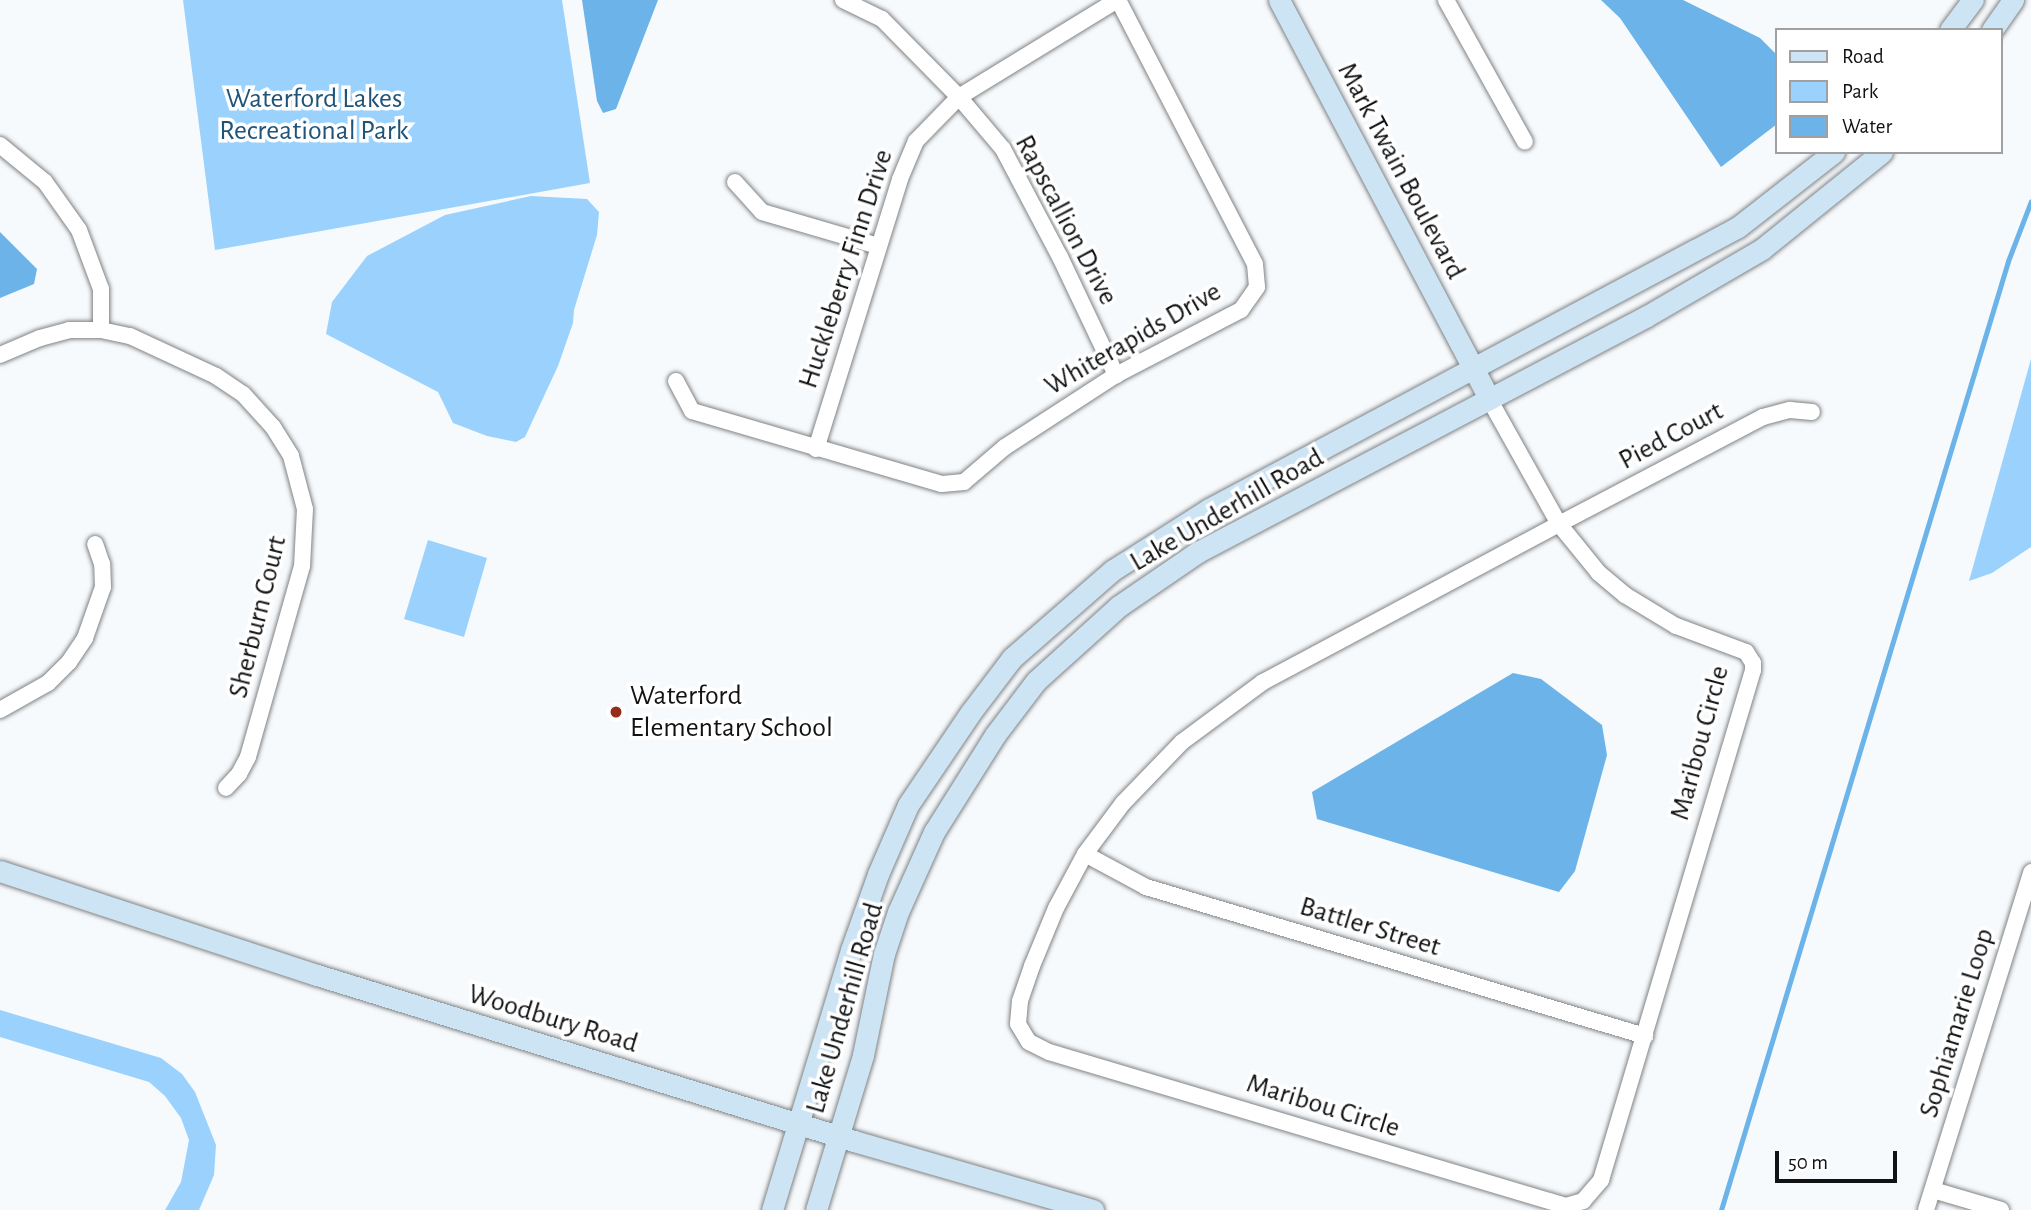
<!DOCTYPE html>
<style>
body{margin:0}
#map{position:relative;width:2031px;height:1210px;overflow:hidden;background:#f7fafc;font-family:"Alegreya Sans",sans-serif}
div>[style]{position:absolute}
[style*='--x']{left:calc(var(--x)*1px);top:calc(var(--y)*1px);width:calc(var(--w)*1px);rotate:calc(var(--a)*1deg)}
.green>*{inset:0;background:#9ad2fd}
.water>*{inset:0;background:#6bb3e8}
.stream>*{height:5px;margin:-2.5px;padding:0 2.5px;transform-origin:2.5px;border-radius:2.5px;background:#6bb3e8}
.roads{filter:drop-shadow(0 0 2px #808385) drop-shadow(0 0 2px #808385)}
.street>*{height:16px;margin:-8px;padding:0 8px;transform-origin:8px;border-radius:8px;background:#fff}
.secondary>*{height:21px;margin:-10.5px;padding:0 10.5px;transform-origin:10.5px;border-radius:10.5px;background:#cde4f5}
.dots>*{width:19px;height:19px;translate:-50% -50%;box-sizing:border-box;border:4px solid #fff;border-radius:50%}
span{translate:-50% -50%;white-space:nowrap;text-align:center;line-height:1.15;-webkit-text-stroke:7px #fff;paint-order:stroke}
.park-label{font-size:28px;color:#1f5478}
.street-label{font-size:28px;color:#111213}
.poi-label{font-size:28px;color:#111213}
.left{translate:0 -50%;text-align:left}
.legend{position:absolute;left:1775px;top:28px;width:228px;height:126px;box-sizing:border-box;background:#fff;border:2px solid #a0a0a1;margin:0;padding:9px 12px;list-style:none;font-size:21px;color:#111213}
.legend li{display:flex;align-items:center;gap:14px;height:35px}
.legend b{width:35px;border:2px solid #a0a0a1}
.scale{position:absolute;left:1775px;top:1151px;width:122px;height:32px;box-sizing:border-box;border:4px solid #111213;border-top:0;padding-left:9px;font-size:21px;line-height:24px;white-space:nowrap;color:#111213;-webkit-text-stroke:5px #fff;paint-order:stroke}
</style>
<div id="map">
<div class="green">
<i style="clip-path:polygon(183px 0,562px 0,590px 183px,215px 250px)"></i>
<i style="clip-path:polygon(531px 196px,587px 199px,599px 212px,597px 235px,574px 310px,573px 323px,558px 366px,525px 437px,516px 442px,487px 436px,453px 423px,438px 392px,326px 334px,332px 302px,367px 256px,445px 215px)"></i>
<i style="clip-path:polygon(2031px 359px,2031px 547px,1992px 573px,1969px 581px)"></i>
<i style="clip-path:polygon(428px 540px,487px 558px,464px 637px,404px 619px)"></i>
<i style="clip-path:polygon(0 1010px,161px 1058px,182px 1074px,195px 1092px,216px 1145px,214px 1175px,199px 1210px,165px 1210px,181px 1182px,189px 1140px,181px 1118px,165px 1096px,149px 1082px,0 1037px)"></i>
</div>
<div class="water">
<i style="clip-path:polygon(582px 0,658px 0,616px 109px,603px 113px,597px 101px)"></i>
<i style="clip-path:polygon(1601px 0,1683px 0,1760px 38px,1777px 55px,1777px 124px,1721px 167px,1620px 18px)"></i>
<i style="clip-path:polygon(0 232px,37px 269px,34px 284px,0 298px)"></i>
<i style="clip-path:polygon(1513px 673px,1541px 679px,1602px 725px,1607px 755px,1575px 871px,1559px 892px,1317px 819px,1312px 792px)"></i>
</div>
<div class="stream">
<i style="--x:1721;--y:1210;--w:991;--a:-73.17"></i>
<i style="--x:2008;--y:261;--w:64;--a:-69"></i>
</div>
<div class="roads">
<div class="street">
<i style="--x:843;--y:0;--w:43;--a:26"></i>
<i style="--x:882;--y:19;--w:110;--a:45.4"></i>
<i style="--x:959;--y:97;--w:68;--a:49.8"></i>
<i style="--x:1003;--y:149;--w:122;--a:62.2"></i>
<i style="--x:1060;--y:257;--w:131;--a:64.6"></i>
<i style="--x:1446;--y:0;--w:162;--a:60.9"></i>
<i style="--x:0;--y:145;--w:58;--a:39.4"></i>
<i style="--x:45;--y:182;--w:59;--a:54.7"></i>
<i style="--x:79;--y:230;--w:63;--a:69.6"></i>
<i style="--x:101;--y:289;--w:41;--a:90"></i>
<i style="--x:735;--y:182;--w:40;--a:48"></i>
<i style="--x:762;--y:212;--w:121;--a:16.3"></i>
<i style="--x:0;--y:355;--w:43;--a:-23"></i>
<i style="--x:40;--y:338;--w:30;--a:-15"></i>
<i style="--x:69;--y:330;--w:32;--a:0"></i>
<i style="--x:101;--y:330;--w:30;--a:12"></i>
<i style="--x:130;--y:336;--w:95;--a:24.9"></i>
<i style="--x:216;--y:376;--w:32;--a:34"></i>
<i style="--x:243;--y:394;--w:45;--a:47.7"></i>
<i style="--x:273;--y:427;--w:34;--a:58"></i>
<i style="--x:291;--y:456;--w:55;--a:75.2"></i>
<i style="--x:305;--y:509;--w:57;--a:93"></i>
<i style="--x:302;--y:566;--w:198;--a:105.8"></i>
<i style="--x:248;--y:757;--w:19;--a:118"></i>
<i style="--x:239;--y:774;--w:19;--a:133"></i>
<i style="--x:676;--y:381;--w:34;--a:62"></i>
<i style="--x:692;--y:411;--w:260;--a:16.3"></i>
<i style="--x:942;--y:484;--w:22;--a:-5"></i>
<i style="--x:964;--y:482;--w:54;--a:-40.5"></i>
<i style="--x:1005;--y:447;--w:132;--a:-33"></i>
<i style="--x:1116;--y:375;--w:141;--a:-27.5"></i>
<i style="--x:1241;--y:310;--w:28;--a:-55"></i>
<i style="--x:1257;--y:287;--w:23;--a:-95"></i>
<i style="--x:1255;--y:264;--w:297;--a:-117.4"></i>
<i style="--x:1488;--y:397;--w:145;--a:60.8"></i>
<i style="--x:1559;--y:524;--w:336;--a:151.9"></i>
<i style="--x:1263;--y:682;--w:101;--a:143.5"></i>
<i style="--x:1182;--y:742;--w:85;--a:134"></i>
<i style="--x:1123;--y:803;--w:64;--a:126.7"></i>
<i style="--x:1085;--y:854;--w:61;--a:118.2"></i>
<i style="--x:1056;--y:908;--w:63;--a:112.5"></i>
<i style="--x:1032;--y:966;--w:37;--a:109"></i>
<i style="--x:1020;--y:1001;--w:23;--a:95"></i>
<i style="--x:1018;--y:1024;--w:21;--a:59"></i>
<i style="--x:1029;--y:1042;--w:22;--a:27"></i>
<i style="--x:1049;--y:1052;--w:539;--a:16.59"></i>
<i style="--x:1566;--y:1206;--w:18;--a:-16"></i>
<i style="--x:1583;--y:1201;--w:28;--a:-49"></i>
<i style="--x:1601;--y:1180;--w:532;--a:-73.4"></i>
<i style="--x:1753;--y:670;--w:7;--a:-90"></i>
<i style="--x:1753;--y:663;--w:13;--a:-122"></i>
<i style="--x:1746;--y:652;--w:75;--a:-159.6"></i>
<i style="--x:1676;--y:626;--w:60;--a:-148.7"></i>
<i style="--x:1625;--y:595;--w:35;--a:-140"></i>
<i style="--x:1598;--y:572;--w:62;--a:-129.1"></i>
<i style="--x:1559;--y:524;--w:230;--a:-27.7"></i>
<i style="--x:1763;--y:417;--w:28;--a:-15"></i>
<i style="--x:1790;--y:410;--w:22;--a:5"></i>
<i style="--x:816;--y:449;--w:283;--a:-72.7"></i>
<i style="--x:900;--y:179;--w:41;--a:-67.2"></i>
<i style="--x:916;--y:141;--w:62;--a:-45.7"></i>
<i style="--x:959;--y:97;--w:185;--a:-31.5"></i>
<i style="--x:0;--y:710;--w:55;--a:-29.4"></i>
<i style="--x:48;--y:683;--w:30;--a:-45"></i>
<i style="--x:69;--y:662;--w:29;--a:-56"></i>
<i style="--x:85;--y:638;--w:54;--a:-70.6"></i>
<i style="--x:103;--y:587;--w:23;--a:-92"></i>
<i style="--x:102;--y:564;--w:21;--a:-109"></i>
<i style="--x:1085;--y:854;--w:69;--a:28.4"></i>
<i style="--x:1146;--y:887;--w:521;--a:16.63"></i>
<i style="--x:1933;--y:1190;--w:71;--a:16.4"></i>
<i style="--x:1926;--y:1210;--w:354;--a:-72.7"></i>
</div>
<div class="secondary">
<i style="--x:1279;--y:0;--w:449;--a:62.2"></i>
<i style="--x:1950;--y:30;--w:38;--a:-53"></i>
<i style="--x:1992;--y:30;--w:37;--a:-55"></i>
<i style="--x:0;--y:871;--w:334;--a:18.2"></i>
<i style="--x:317;--y:975;--w:562;--a:17.18"></i>
<i style="--x:854;--y:1141;--w:249;--a:16.1"></i>
<i style="--x:772;--y:1210;--w:272;--a:-73.1"></i>
<i style="--x:851;--y:950;--w:81;--a:-70.4"></i>
<i style="--x:878;--y:874;--w:75;--a:-66.5"></i>
<i style="--x:908;--y:805;--w:112;--a:-55.9"></i>
<i style="--x:971;--y:712;--w:68;--a:-52.8"></i>
<i style="--x:1012;--y:658;--w:134;--a:-41.1"></i>
<i style="--x:1113;--y:570;--w:114;--a:-32.4"></i>
<i style="--x:1209;--y:509;--w:599;--a:-28.06"></i>
<i style="--x:1738;--y:227;--w:122;--a:-38"></i>
<i style="--x:816;--y:1210;--w:162;--a:-73.1"></i>
<i style="--x:863;--y:1055;--w:103;--a:-78.3"></i>
<i style="--x:884;--y:954;--w:44;--a:-71.6"></i>
<i style="--x:898;--y:912;--w:88;--a:-65.8"></i>
<i style="--x:934;--y:832;--w:115;--a:-57.8"></i>
<i style="--x:995;--y:735;--w:68;--a:-52.8"></i>
<i style="--x:1036;--y:681;--w:112;--a:-42.1"></i>
<i style="--x:1119;--y:606;--w:96;--a:-34.4"></i>
<i style="--x:1198;--y:552;--w:507;--a:-27.73"></i>
<i style="--x:1647;--y:316;--w:133;--a:-30.2"></i>
<i style="--x:1762;--y:249;--w:154;--a:-38.9"></i>
</div>
</div>
<div class="dots">
<i style="left:616px;top:712px;background:#962d1b"></i>
</div>
<div class="park-label">
<span style="left:314px;top:115px">Waterford Lakes<br>Recreational Park</span>
</div>
<div class="street-label">
<span style="left:1401px;top:171px;rotate:62deg">Mark Twain Boulevard</span>
<span style="left:1066px;top:220px;rotate:62deg">Rapscallion Drive</span>
<span style="left:846px;top:269px;rotate:-72deg">Huckleberry Finn Drive</span>
<span style="left:1133px;top:339px;rotate:-30deg">Whiterapids Drive</span>
<span style="left:1671px;top:436px;rotate:-28deg">Pied Court</span>
<span style="left:1227px;top:510px;rotate:-30deg">Lake Underhill Road</span>
<span style="left:258px;top:617px;rotate:-76deg">Sherburn Court</span>
<span style="left:1700px;top:743px;rotate:-75deg">Maribou Circle</span>
<span style="left:1370px;top:927px;rotate:17deg">Battler Street</span>
<span style="left:845px;top:1008px;rotate:-74deg">Lake Underhill Road</span>
<span style="left:553px;top:1019px;rotate:17deg">Woodbury Road</span>
<span style="left:1957px;top:1023px;rotate:-73deg">Sophiamarie Loop</span>
<span style="left:1323px;top:1106px;rotate:17deg">Maribou Circle</span>
</div>
<div class="poi-label">
<span class="left" style="left:630px;top:712px">Waterford<br>Elementary School</span>
</div>
<ul class="legend">
<li><b style="height:9px;background:#cde4f5"></b>Road</li>
<li><b style="height:19px;background:#9ad2fd"></b>Park</li>
<li><b style="height:19px;background:#6bb3e8"></b>Water</li>
</ul>
<div class="scale">50 m</div>
</div>
